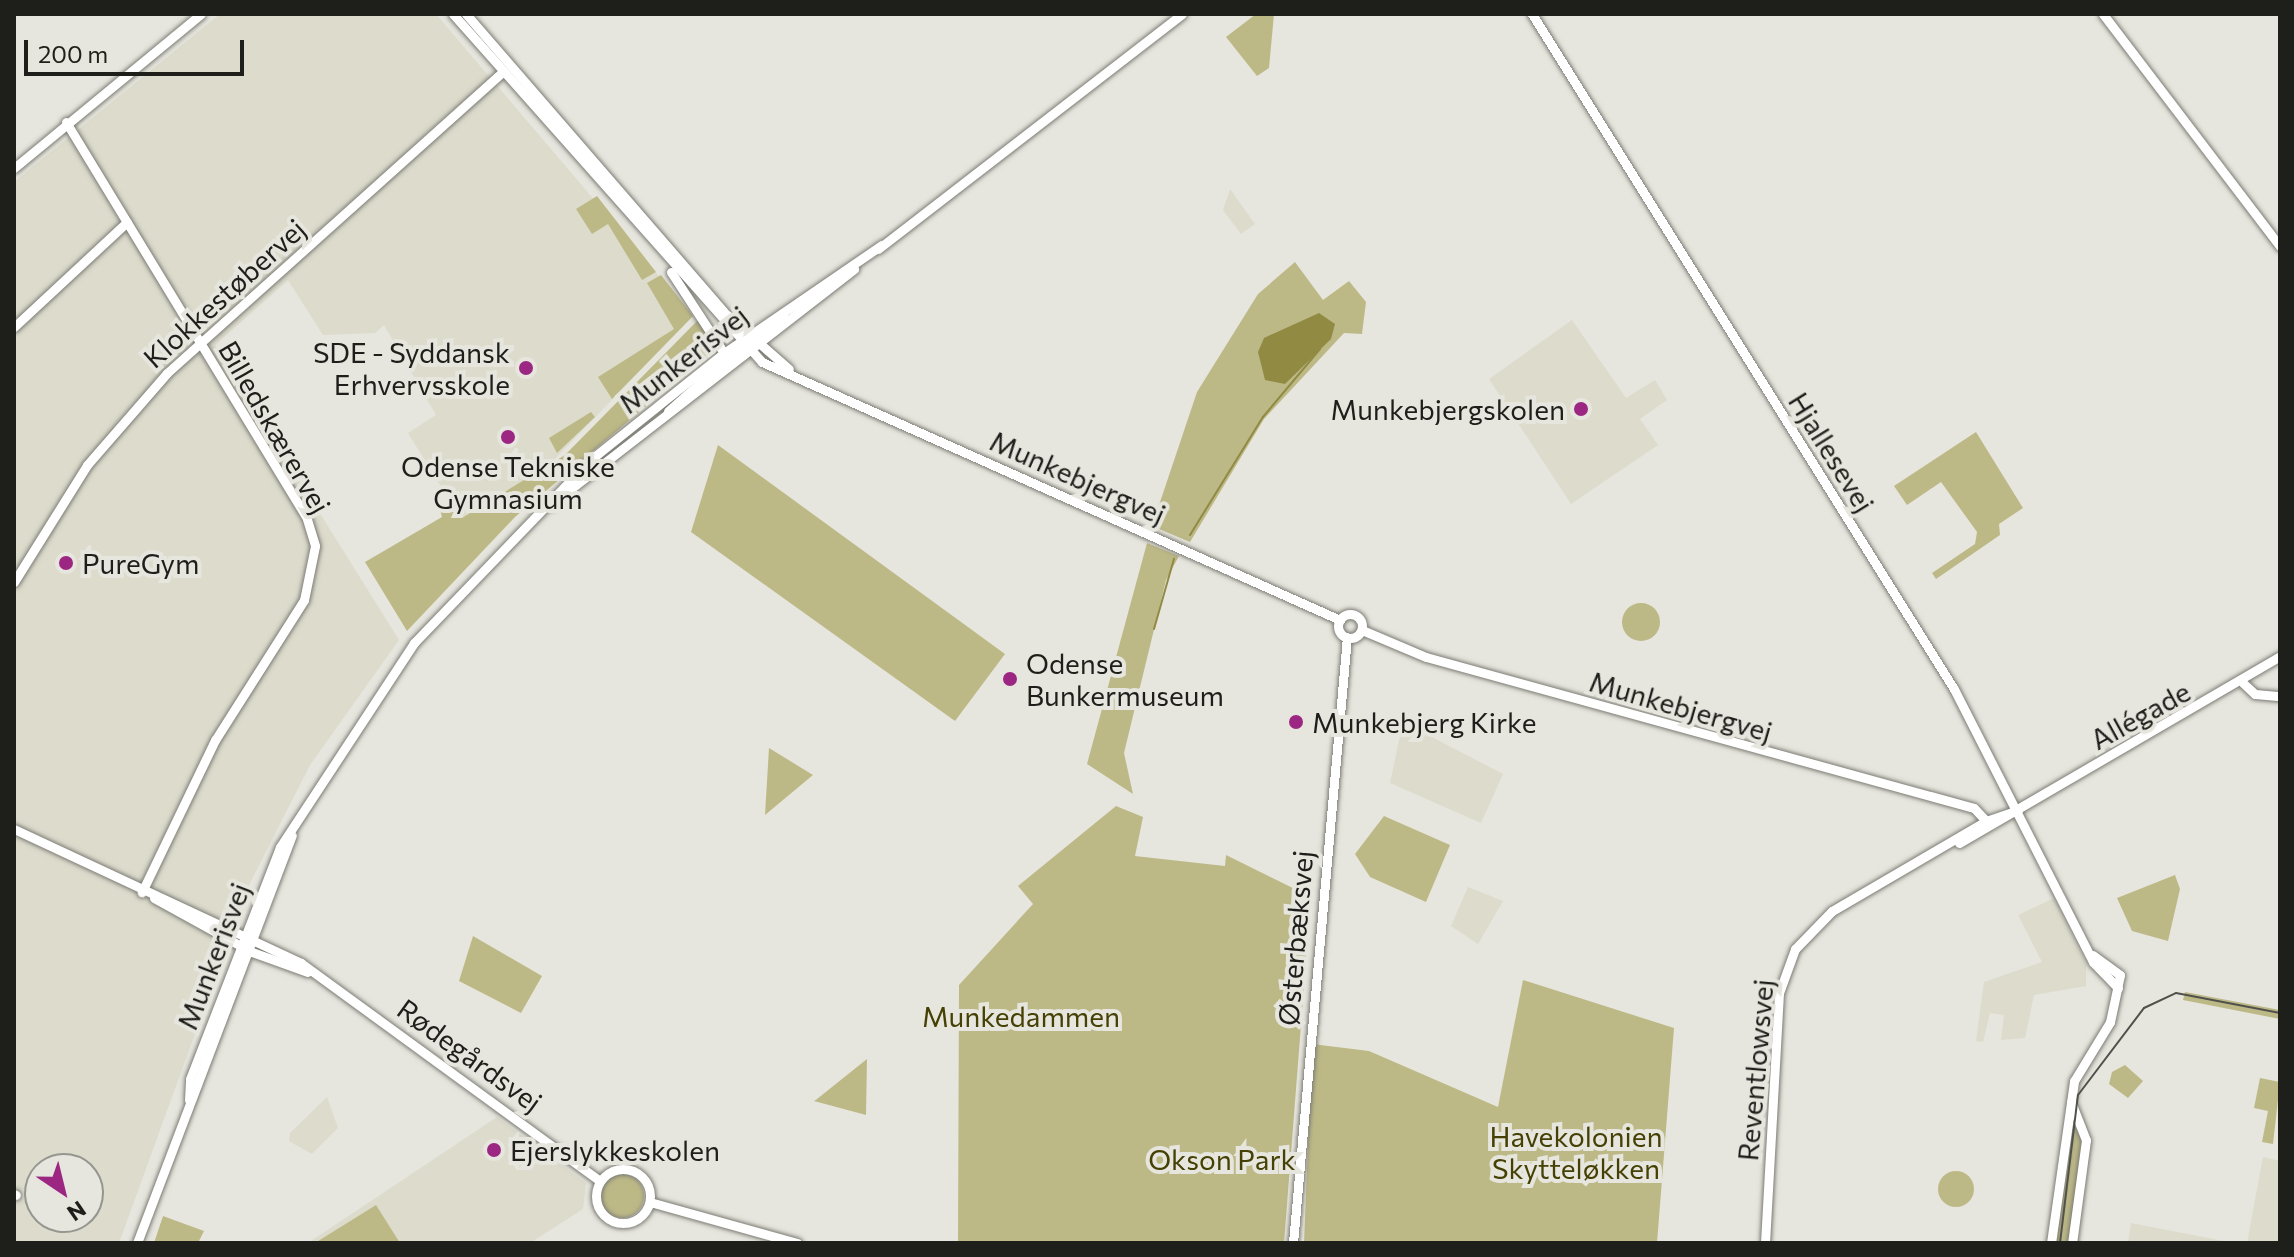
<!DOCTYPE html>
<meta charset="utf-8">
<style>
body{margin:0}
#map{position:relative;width:2294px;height:1257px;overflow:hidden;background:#e6e6de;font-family:Commissioner,sans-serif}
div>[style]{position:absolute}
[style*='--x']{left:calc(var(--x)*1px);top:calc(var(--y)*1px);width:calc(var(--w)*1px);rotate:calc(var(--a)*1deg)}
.built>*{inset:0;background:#dcdbcc}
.green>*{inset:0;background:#bdb987}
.round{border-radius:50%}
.water>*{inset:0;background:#908a43}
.stream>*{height:2px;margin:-1px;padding:0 1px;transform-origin:1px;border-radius:1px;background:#908a43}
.roads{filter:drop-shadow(0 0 2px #7c7c75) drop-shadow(0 0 2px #7c7c75)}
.secondary>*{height:9px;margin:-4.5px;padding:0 4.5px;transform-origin:4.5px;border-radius:4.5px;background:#fff}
.secondary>.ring{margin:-4.5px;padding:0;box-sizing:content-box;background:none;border:9px solid #fff;border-radius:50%}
.tram>*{height:2px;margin:-1px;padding:0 1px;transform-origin:1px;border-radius:1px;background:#51514c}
.dots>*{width:22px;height:22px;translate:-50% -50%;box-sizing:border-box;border:4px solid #e6e6de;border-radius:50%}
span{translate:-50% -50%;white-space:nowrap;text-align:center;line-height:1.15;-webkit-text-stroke:8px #e6e6de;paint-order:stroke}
.street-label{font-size:28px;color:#1e1e1b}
.poi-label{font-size:28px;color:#1e1e1b}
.right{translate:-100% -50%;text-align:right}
.left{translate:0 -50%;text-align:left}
.park-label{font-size:28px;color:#454004}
.frame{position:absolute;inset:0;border:16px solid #1e1e1b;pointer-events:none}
.north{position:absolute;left:24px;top:1153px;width:80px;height:80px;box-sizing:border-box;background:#e6e6de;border:2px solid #969690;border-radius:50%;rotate:145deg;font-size:22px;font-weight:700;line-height:32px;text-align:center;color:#1e1e1b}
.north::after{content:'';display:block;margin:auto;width:28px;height:36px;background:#9c2783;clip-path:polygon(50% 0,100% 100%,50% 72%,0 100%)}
.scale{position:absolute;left:24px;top:40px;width:220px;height:36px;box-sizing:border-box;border:4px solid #1e1e1b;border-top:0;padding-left:10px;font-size:24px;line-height:28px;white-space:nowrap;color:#1e1e1b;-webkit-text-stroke:6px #e6e6de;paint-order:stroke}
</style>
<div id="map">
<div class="built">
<i style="clip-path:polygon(evenodd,220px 14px,436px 14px,693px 316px,547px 467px,461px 519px,408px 433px,436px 415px,384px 325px,375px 333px,323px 335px,288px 280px,215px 345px,399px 640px,310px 765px,249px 885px,119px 1243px,14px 1243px,14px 182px,220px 14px,40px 1169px,88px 1169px,88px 1217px,40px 1217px,40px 1169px)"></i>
<i style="clip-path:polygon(1230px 189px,1255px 224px,1241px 234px,1223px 210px)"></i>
<i style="clip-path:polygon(1572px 320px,1626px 398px,1655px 380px,1667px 400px,1640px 419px,1658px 445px,1571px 504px,1489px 379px)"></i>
<i style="clip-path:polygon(1403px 722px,1503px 774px,1481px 823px,1390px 783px)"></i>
<i style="clip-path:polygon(1468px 887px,1503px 901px,1478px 944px,1451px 926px)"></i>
<i style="clip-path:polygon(2054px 898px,2086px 963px,2086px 986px,2034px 995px,2025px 1038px,2001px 1040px,2004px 1015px,1990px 1013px,1983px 1042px,1976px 1041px,1984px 982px,2042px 962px,2018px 915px)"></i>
<i style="clip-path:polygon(327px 1097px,338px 1128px,312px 1154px,289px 1141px,290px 1133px)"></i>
<i style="clip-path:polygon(497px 1117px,586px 1183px,583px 1209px,530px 1243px,308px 1243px)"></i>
<i style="clip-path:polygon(2263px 1157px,2280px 1161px,2280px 1243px,2247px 1243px)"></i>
<i style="clip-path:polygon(2131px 1223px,2234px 1243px,2128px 1243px)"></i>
</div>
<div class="green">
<i style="clip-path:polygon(1256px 14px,1274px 14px,1269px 68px,1257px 76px,1226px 37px)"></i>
<i style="clip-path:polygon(597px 196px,656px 272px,642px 280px,608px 224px,592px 234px,576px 209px)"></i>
<i style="clip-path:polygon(1295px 262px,1323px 300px,1349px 281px,1366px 302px,1362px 334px,1344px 333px,1264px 419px,1190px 542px,1152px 526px,1197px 392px,1258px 294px)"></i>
<i style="clip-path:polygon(661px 275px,693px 316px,612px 399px,598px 377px,674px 329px,647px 283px)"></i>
<i style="clip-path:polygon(698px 320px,714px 345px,708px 354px,515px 517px,407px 631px,365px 562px,442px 517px,440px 510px,452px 503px,462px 518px,565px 455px)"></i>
<i style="clip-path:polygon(591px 412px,595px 417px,557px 453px,549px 438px)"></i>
<i style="clip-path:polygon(1976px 432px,2023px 508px,1999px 524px,2000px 535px,1936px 579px,1932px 573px,1975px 544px,1977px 532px,1941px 482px,1907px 505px,1894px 486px)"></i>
<i style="clip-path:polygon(718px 445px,1005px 654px,955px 721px,691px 532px)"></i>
<i style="clip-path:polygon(1147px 543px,1179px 556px,1166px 580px,1124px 753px,1133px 794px,1087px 764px)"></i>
<i class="round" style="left:1622px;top:603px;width:38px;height:38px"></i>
<i style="clip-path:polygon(769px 748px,813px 775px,765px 815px)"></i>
<i style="clip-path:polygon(1116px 806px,1143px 817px,1135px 856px,1225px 866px,1226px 855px,1311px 897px,1284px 1243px,958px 1243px,959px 985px,1033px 904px,1018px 886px)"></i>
<i style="clip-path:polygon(1384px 816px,1450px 845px,1426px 902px,1370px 877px,1355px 854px)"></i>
<i style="clip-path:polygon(2175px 875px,2180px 889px,2168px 941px,2132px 931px,2117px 898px)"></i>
<i style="clip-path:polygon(473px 936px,542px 976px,521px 1013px,459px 981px)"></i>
<i style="clip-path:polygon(1523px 980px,1674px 1028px,1657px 1243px,1304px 1243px,1312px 1044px,1369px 1051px,1498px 1107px)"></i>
<i style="clip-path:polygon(2185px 992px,2280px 1010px,2280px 1019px,2183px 1000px)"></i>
<i style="clip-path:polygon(867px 1059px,866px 1115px,814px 1101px,817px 1099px)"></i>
<i style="clip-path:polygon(2125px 1065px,2143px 1081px,2128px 1098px,2109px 1084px,2112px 1072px)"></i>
<i style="clip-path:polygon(2260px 1078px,2280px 1082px,2273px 1144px,2262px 1142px,2268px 1111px,2254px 1108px)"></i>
<i style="clip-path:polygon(2071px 1119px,2083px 1140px,2070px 1243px,2055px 1243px)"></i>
<i class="round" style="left:1938px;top:1171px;width:36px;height:36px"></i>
<i class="round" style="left:600px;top:1174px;width:44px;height:44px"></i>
<i style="clip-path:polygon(376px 1205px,400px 1243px,315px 1243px)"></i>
<i style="clip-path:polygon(163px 1216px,204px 1231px,198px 1243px,154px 1243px)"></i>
</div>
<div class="water">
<i style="clip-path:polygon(1319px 313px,1335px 324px,1331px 339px,1285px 384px,1265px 380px,1258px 352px,1264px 338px)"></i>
</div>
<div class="stream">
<i style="--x:1190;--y:535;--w:139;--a:-58.3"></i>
<i style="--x:1263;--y:417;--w:89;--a:-50"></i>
<i style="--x:1154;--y:629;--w:73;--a:-74.1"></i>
</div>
<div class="roads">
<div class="secondary">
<i style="--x:453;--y:14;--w:465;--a:48.4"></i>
<i style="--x:762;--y:362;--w:633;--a:24.05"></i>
<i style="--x:466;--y:14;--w:398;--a:49.1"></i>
<i style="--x:727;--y:315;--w:82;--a:41.1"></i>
<i style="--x:1532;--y:14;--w:796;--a:57.99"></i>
<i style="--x:1954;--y:689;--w:306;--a:63"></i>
<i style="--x:2093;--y:962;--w:36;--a:46"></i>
<i style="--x:2103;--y:14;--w:292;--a:52.7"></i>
<i style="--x:66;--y:122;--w:461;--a:58.7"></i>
<i style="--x:306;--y:516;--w:31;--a:73"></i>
<i style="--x:315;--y:546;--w:55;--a:101.5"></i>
<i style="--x:304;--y:600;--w:166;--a:122.4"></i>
<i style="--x:215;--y:740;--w:169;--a:115.7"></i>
<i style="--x:14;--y:168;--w:242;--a:-39.5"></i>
<i style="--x:878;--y:249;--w:384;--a:-37.7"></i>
<i style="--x:671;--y:272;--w:97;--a:56.8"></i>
<i style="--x:14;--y:327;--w:154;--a:-42.9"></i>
<i style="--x:752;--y:343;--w:41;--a:-39.1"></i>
<i style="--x:668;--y:411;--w:104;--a:-41.5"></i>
<i style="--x:550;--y:505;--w:385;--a:-37.8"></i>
<i style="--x:14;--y:582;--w:138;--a:-58"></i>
<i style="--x:87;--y:465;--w:122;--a:-49"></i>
<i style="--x:167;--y:373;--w:452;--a:-41.9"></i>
<i class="ring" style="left:1338px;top:614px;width:15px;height:15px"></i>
<i style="--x:1362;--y:630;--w:69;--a:22.9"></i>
<i style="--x:1426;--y:657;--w:568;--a:15.41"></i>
<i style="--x:1974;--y:808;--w:18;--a:47"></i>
<i style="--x:2243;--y:683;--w:16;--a:43"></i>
<i style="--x:2255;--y:694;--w:25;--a:5"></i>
<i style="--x:14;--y:829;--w:317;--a:25"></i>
<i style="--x:301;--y:963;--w:370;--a:36.1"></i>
<i style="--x:1959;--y:843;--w:371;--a:-30.2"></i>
<i style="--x:154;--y:898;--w:112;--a:28.9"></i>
<i style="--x:252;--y:952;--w:59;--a:19.7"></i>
<i style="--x:249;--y:942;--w:34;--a:-71"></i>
<i style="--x:223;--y:1009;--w:69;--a:-69.7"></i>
<i style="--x:189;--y:1100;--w:21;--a:-87"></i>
<i style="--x:190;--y:1079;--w:249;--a:-68.8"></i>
<i style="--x:280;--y:847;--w:244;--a:-56.7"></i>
<i style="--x:414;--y:643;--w:252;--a:-46.1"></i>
<i style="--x:589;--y:461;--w:173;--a:-38.7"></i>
<i style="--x:724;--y:353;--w:191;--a:-34.4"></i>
<i style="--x:2071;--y:1102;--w:41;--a:68.5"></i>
<i style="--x:2086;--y:1140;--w:104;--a:97.7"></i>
<i class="ring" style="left:596px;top:1169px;width:45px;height:45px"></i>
<i style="--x:14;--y:1194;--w:2;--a:27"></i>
<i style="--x:650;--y:1202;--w:153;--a:15.6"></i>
<i style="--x:137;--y:1243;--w:436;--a:-69.2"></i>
<i style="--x:1293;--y:1243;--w:608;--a:-84.91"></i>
<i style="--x:1765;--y:1243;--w:250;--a:-86.8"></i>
<i style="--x:1779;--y:993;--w:47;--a:-70"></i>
<i style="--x:1795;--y:949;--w:53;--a:-45.8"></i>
<i style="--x:1832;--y:911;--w:178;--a:-30.3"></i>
<i style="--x:1986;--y:821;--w:34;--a:-19"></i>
<i style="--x:2051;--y:1243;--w:164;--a:-81.9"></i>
<i style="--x:2074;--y:1081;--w:69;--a:-58.6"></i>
<i style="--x:2110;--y:1022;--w:48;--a:-78"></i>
<i style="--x:2120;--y:975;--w:34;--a:-144"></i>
</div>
</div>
<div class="tram">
<i style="--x:2060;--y:1243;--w:149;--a:-83.1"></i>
<i style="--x:2078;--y:1095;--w:109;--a:-52.8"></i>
<i style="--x:2144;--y:1008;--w:35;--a:-25"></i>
<i style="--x:2176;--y:993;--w:106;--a:10.9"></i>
</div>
<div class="dots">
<i style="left:526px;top:368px;background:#9c2783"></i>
<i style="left:1581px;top:409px;background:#9c2783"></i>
<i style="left:508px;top:437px;background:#9c2783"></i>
<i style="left:66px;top:563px;background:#9c2783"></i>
<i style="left:1010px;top:679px;background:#9c2783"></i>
<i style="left:1296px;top:722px;background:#9c2783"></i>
<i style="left:494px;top:1150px;background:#9c2783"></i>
</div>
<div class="street-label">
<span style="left:224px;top:293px;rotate:-42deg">Klokkestøbervej</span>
<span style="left:683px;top:359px;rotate:-38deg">Munkerisvej</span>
<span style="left:275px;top:427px;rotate:60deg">Billedskærervej</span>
<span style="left:1832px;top:452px;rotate:58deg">Hjallesevej</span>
<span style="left:1078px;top:477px;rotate:24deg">Munkebjergvej</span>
<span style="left:1681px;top:706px;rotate:16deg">Munkebjergvej</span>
<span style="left:2140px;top:715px;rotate:-29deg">Allégade</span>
<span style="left:1295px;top:938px;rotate:-85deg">Østerbæksvej</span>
<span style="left:213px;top:956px;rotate:-69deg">Munkerisvej</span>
<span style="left:470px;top:1055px;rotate:36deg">Rødegårdsvej</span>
<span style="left:1755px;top:1070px;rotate:-85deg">Reventlowsvej</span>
</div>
<div class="poi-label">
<span class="right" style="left:510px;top:368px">SDE - Syddansk<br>Erhvervsskole</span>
<span class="right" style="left:1565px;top:409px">Munkebjergskolen</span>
<span style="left:508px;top:482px">Odense Tekniske<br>Gymnasium</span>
<span class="left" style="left:82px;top:563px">PureGym</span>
<span class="left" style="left:1026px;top:679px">Odense<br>Bunkermuseum</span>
<span class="left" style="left:1312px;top:722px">Munkebjerg Kirke</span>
<span class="left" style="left:510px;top:1150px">Ejerslykkeskolen</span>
</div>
<div class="park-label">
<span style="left:1021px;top:1016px">Munkedammen</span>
<span style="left:1576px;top:1152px">Havekolonien<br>Skytteløkken</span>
<span style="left:1222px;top:1159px">Okson Park</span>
</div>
<div class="frame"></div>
<div class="north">N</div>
<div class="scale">200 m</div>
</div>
